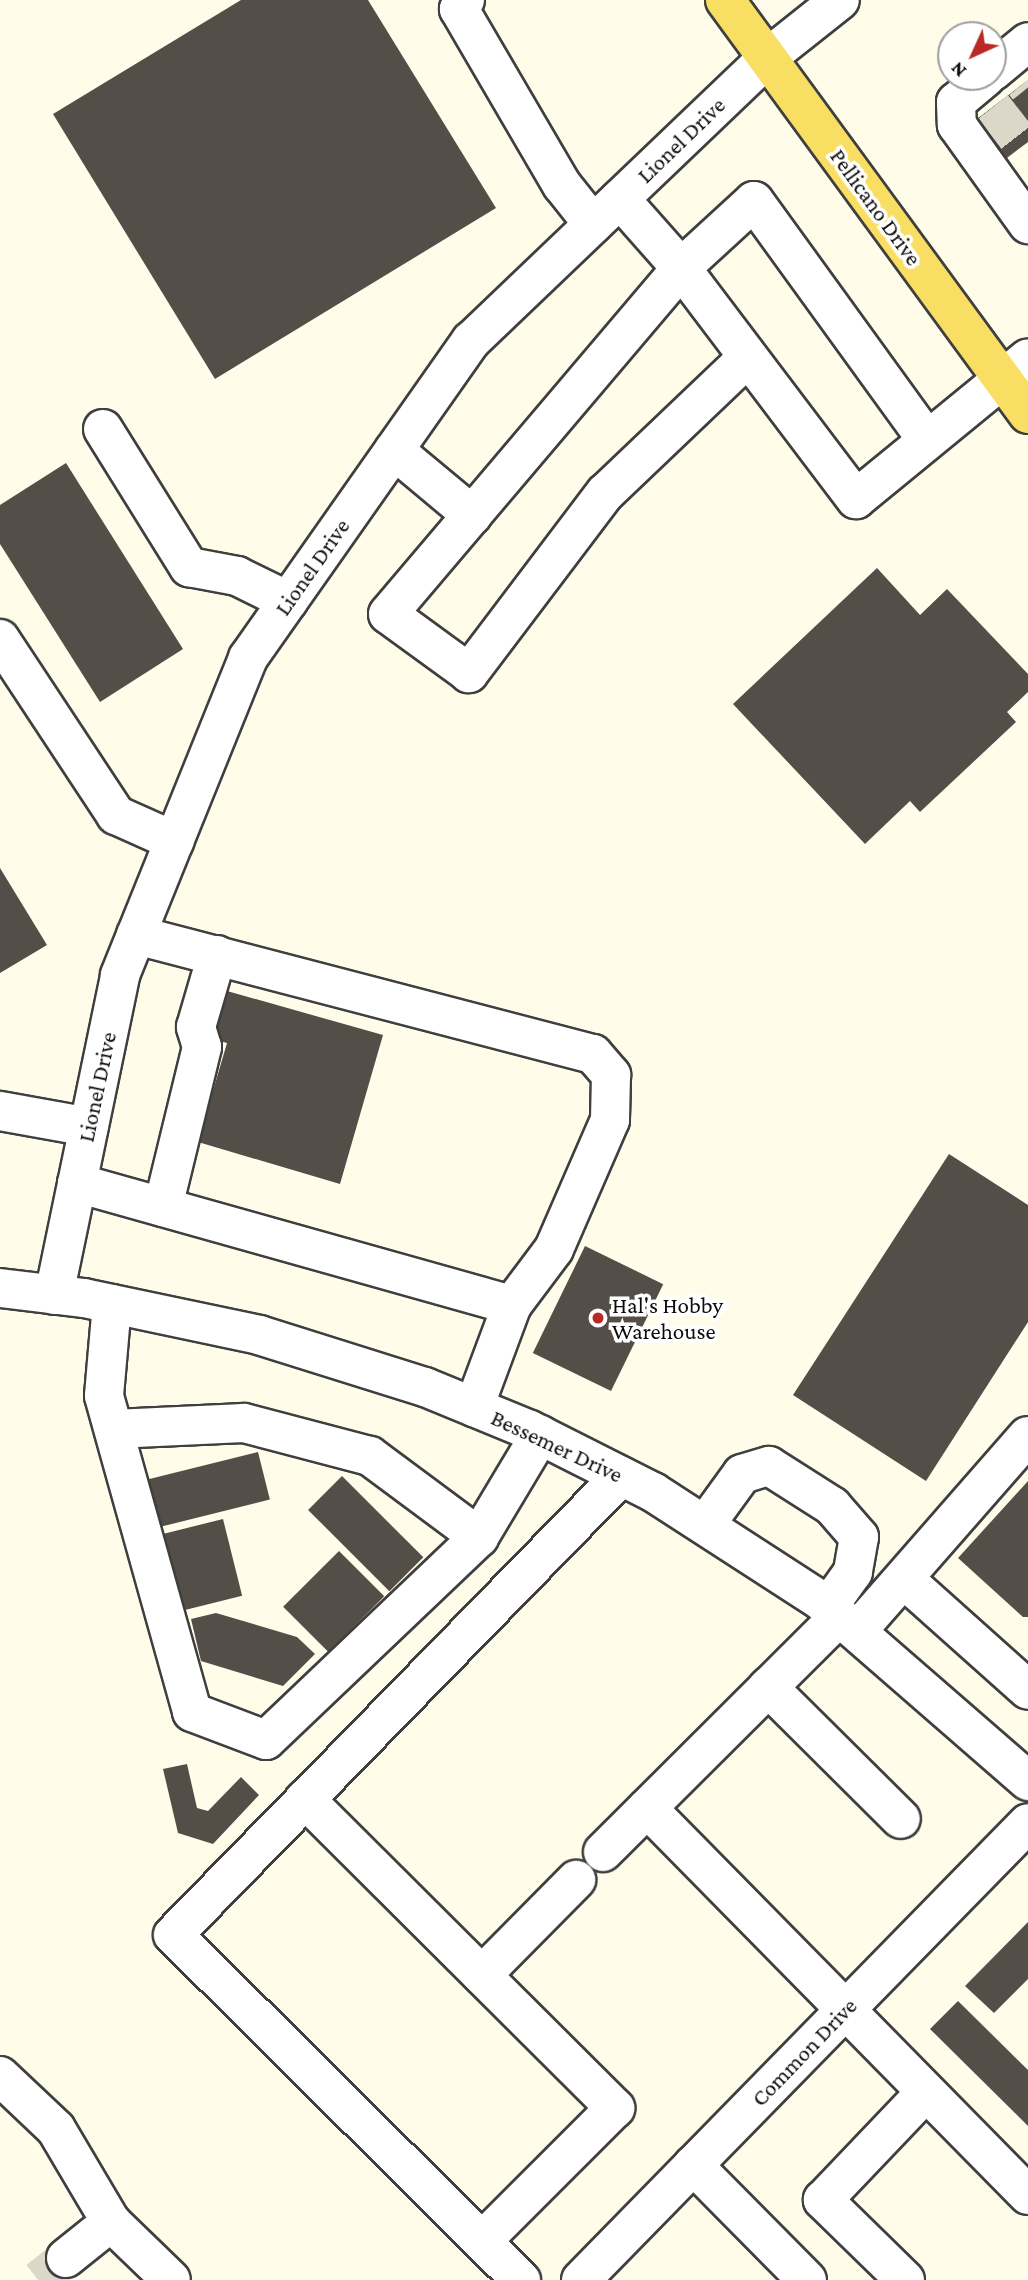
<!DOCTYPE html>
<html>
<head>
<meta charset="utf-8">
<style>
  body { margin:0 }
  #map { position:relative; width:1028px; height:2280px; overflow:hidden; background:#fffcea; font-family:"Crimson Pro",serif }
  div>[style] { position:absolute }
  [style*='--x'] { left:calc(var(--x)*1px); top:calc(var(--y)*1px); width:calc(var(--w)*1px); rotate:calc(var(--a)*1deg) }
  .building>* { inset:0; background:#544e48; transform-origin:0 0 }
  .minor-tunnel>* { height:38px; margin-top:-19px; transform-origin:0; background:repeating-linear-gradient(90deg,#dbd8c9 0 38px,transparent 0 57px) }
  .roads { filter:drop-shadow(2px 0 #3f3f3f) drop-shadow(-2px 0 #3f3f3f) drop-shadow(0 2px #3f3f3f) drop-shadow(0 -2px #3f3f3f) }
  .minor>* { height:38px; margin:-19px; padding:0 19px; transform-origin:19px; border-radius:19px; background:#fff }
  .major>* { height:38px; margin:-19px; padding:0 19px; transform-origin:19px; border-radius:19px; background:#f8de62 }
  .dots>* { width:19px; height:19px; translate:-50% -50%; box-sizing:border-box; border:4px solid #fff; border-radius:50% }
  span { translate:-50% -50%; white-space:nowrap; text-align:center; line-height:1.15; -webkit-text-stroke:7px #fff; paint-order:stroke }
  .street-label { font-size:23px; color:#0c0c0c }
  .poi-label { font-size:23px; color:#0c0c0c }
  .left { translate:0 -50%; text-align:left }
  .north { position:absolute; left:937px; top:21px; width:70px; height:70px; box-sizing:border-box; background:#fff; border:2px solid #9e9e9e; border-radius:50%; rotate:225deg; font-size:19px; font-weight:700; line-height:28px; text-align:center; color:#0c0c0c }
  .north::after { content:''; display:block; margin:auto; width:24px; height:32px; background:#ba2925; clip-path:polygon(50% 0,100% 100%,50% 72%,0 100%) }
</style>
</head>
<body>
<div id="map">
  <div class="building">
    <i style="clip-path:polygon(241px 0,368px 0,496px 208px,215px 379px,53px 114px)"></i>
    <i style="clip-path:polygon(1028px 80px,1028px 142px,1003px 161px,973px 122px)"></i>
    <i style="clip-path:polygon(66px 463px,183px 649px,100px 702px,0 544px,0 505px)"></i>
    <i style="clip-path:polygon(877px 568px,920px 615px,947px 589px,1028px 674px,1028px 692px,1007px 712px,1016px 722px,920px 812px,910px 801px,865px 844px,733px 704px)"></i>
    <i style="clip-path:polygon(0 868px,47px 945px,0 973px)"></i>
    <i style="clip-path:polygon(220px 989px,383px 1035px,340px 1184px,198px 1142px,227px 1043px,205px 1037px)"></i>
    <i style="clip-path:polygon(949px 1154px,1028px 1205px,1028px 1322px,926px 1481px,793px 1395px)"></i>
    <i style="left:585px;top:1246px;width:87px;height:119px;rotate:26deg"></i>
    <i style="left:258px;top:1452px;width:49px;height:114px;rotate:76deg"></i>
    <i style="left:342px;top:1476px;width:115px;height:48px;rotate:45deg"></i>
    <i style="clip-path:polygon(1028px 1481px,1028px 1617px,1023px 1617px,958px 1558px)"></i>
    <i style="left:223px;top:1519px;width:79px;height:64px;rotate:76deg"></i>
    <i style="left:339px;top:1551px;width:64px;height:79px;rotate:45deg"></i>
    <i style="clip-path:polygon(216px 1613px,297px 1637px,315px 1654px,283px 1686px,201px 1661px,191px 1619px)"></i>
    <i style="clip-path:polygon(187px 1764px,197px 1808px,208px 1811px,241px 1777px,259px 1795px,213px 1844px,178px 1833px,163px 1769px)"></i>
    <i style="clip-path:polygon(1028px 1922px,1028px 1979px,994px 2013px,965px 1986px)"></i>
    <i style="clip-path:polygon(958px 2001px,1028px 2070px,1028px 2126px,930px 2029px)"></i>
  </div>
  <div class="minor-tunnel">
    <i style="--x:1024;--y:83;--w:6;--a:51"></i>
    <i style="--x:993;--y:107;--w:57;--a:52.1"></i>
    <i style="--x:38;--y:2280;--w:36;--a:-38"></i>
  </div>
  <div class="roads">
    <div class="minor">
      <i style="--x:465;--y:0;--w:11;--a:124"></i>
      <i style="--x:459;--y:9;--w:204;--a:59.7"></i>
      <i style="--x:562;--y:185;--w:50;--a:51.5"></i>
      <i style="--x:993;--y:71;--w:45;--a:-39.6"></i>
      <i style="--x:986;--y:77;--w:39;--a:140"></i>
      <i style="--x:956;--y:102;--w:23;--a:88"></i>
      <i style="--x:957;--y:125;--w:122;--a:54.4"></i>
      <i style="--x:620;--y:199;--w:92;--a:48.5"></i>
      <i style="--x:681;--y:268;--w:290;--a:52.9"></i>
      <i style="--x:856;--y:499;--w:222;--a:-39.3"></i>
      <i style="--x:747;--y:358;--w:196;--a:136.4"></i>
      <i style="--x:605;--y:493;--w:226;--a:127.1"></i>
      <i style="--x:469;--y:673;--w:100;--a:-143.9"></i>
      <i style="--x:388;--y:614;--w:453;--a:-49.7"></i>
      <i style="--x:681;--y:268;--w:99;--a:-42.5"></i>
      <i style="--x:754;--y:201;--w:295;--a:54.1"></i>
      <i style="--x:103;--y:429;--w:163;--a:58.1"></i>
      <i style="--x:189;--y:567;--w:49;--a:10.6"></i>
      <i style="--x:237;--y:576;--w:57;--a:26.1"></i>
      <i style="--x:394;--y:450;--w:102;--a:39.8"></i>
      <i style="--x:0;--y:639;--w:211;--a:56.6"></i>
      <i style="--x:116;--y:815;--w:64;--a:24.1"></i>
      <i style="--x:136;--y:935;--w:472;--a:14.6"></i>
      <i style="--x:593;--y:1054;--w:28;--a:49"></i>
      <i style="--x:611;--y:1075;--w:45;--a:91.3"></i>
      <i style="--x:610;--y:1120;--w:141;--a:113.5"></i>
      <i style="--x:554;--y:1249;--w:70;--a:126.9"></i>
      <i style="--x:0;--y:1111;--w:90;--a:10.2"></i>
      <i style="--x:77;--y:1183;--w:452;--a:15.7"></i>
      <i style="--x:512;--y:1305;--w:109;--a:110.4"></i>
      <i style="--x:163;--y:1207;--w:165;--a:-76.3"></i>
      <i style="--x:202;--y:1047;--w:21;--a:-107"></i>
      <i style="--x:196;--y:1027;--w:75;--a:-73.7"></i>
      <i style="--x:0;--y:1288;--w:85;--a:6.8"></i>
      <i style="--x:84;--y:1298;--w:179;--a:11.9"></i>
      <i style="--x:259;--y:1335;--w:174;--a:17.4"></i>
      <i style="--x:425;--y:1387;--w:113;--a:22.3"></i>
      <i style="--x:530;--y:1430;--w:138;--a:26.8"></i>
      <i style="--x:653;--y:1492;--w:199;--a:32.9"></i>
      <i style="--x:820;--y:1600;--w:276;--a:41"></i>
      <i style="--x:54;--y:1295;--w:327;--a:-78.3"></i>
      <i style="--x:120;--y:975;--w:342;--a:-68"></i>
      <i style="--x:248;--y:658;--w:388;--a:-54.9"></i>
      <i style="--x:471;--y:341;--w:410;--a:-43.7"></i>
      <i style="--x:767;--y:58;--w:93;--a:-38.5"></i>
      <i style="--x:112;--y:1304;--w:92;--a:95"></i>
      <i style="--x:104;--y:1396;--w:328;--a:74.4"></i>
      <i style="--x:192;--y:1712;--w:79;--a:20.7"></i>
      <i style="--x:266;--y:1740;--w:294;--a:-43.6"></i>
      <i style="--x:479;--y:1537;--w:119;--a:-59.1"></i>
      <i style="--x:114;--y:1429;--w:130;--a:-2.6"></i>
      <i style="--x:244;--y:1423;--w:130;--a:14.7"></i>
      <i style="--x:370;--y:1456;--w:136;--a:36.6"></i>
      <i style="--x:705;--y:1525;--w:63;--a:-54"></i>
      <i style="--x:742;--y:1474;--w:28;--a:-17"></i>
      <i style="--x:769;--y:1466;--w:75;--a:32.4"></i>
      <i style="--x:832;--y:1506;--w:41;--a:48.9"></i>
      <i style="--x:859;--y:1537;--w:36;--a:100"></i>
      <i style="--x:853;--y:1572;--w:43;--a:125.5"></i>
      <i style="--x:904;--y:1579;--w:166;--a:41.8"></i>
      <i style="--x:857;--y:1631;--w:259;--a:-48.8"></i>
      <i style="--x:768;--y:1687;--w:187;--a:44.8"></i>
      <i style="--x:305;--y:1799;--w:438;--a:44.9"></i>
      <i style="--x:615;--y:2108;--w:188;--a:135"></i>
      <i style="--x:647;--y:1808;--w:543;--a:45.45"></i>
      <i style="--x:603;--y:1852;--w:334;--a:-44.9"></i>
      <i style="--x:482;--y:1975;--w:134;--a:-45.3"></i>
      <i style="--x:0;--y:2076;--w:77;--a:43.4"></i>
      <i style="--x:56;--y:2129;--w:108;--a:59.4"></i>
      <i style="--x:693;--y:2165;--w:162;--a:45.3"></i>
      <i style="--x:66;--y:2258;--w:58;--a:-38.7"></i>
      <i style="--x:111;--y:2222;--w:83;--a:44"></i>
      <i style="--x:521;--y:2280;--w:490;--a:-135.2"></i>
      <i style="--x:173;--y:1935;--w:641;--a:-45.69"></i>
      <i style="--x:581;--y:2280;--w:639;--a:-45.63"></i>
      <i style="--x:905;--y:2280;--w:115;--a:-135.7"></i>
      <i style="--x:823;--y:2200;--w:146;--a:-46.4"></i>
    </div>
    <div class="major">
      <i style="--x:725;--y:0;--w:513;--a:53.8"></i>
    </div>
  </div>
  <div class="dots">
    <i style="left:598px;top:1318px;background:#ba2925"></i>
  </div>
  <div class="street-label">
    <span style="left:681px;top:140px;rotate:-44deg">Lionel Drive</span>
    <span style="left:876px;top:207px;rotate:54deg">Pellicano Drive</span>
    <span style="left:312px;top:567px;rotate:-55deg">Lionel Drive</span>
    <span style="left:97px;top:1087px;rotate:-78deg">Lionel Drive</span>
    <span style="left:557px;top:1446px;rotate:25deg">Bessemer Drive</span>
    <span style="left:804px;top:2052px;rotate:-46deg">Common Drive</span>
  </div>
  <div class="poi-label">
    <span class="left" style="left:612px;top:1318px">Hal's Hobby<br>Warehouse</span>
  </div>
  <div class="north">N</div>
</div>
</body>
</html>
